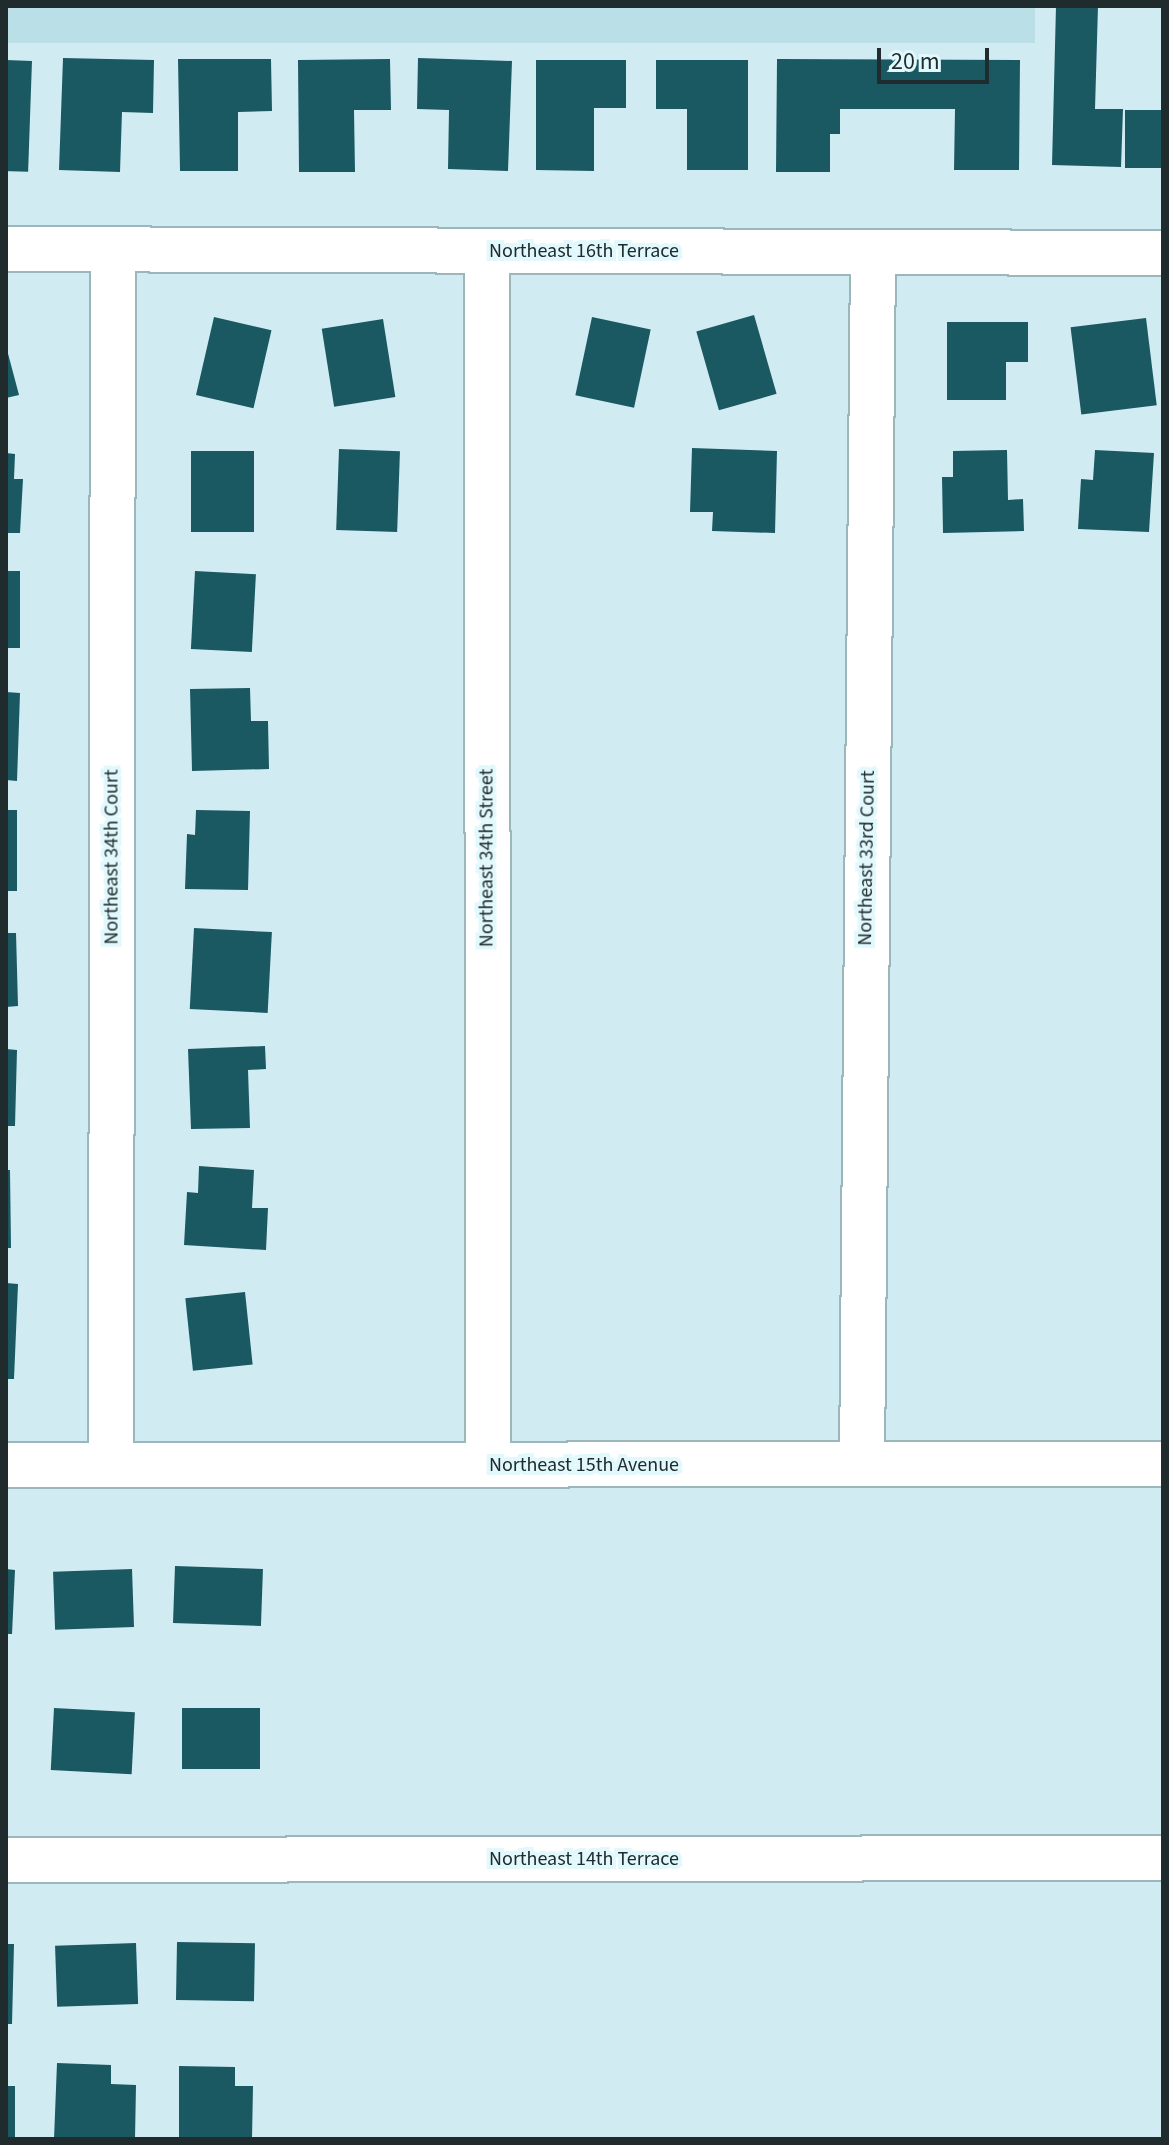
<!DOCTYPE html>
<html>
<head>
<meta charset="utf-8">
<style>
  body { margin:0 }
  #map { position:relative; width:1169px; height:2145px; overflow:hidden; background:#d0ecf2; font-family:"Source Sans 3",sans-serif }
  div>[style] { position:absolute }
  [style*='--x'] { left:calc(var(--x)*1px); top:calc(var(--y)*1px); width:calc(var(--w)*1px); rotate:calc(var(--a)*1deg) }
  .built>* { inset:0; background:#bbdfe7; transform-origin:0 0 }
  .building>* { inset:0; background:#1a5862; transform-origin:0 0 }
  .roads { filter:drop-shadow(2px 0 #9bb7bc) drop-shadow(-2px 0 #9bb7bc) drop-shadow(0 2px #9bb7bc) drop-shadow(0 -2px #9bb7bc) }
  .minor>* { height:44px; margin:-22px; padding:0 22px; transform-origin:22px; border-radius:22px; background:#fff }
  span { translate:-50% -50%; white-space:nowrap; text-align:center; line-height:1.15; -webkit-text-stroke:8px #e1f8fd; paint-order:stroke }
  .street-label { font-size:20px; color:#202b2d }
  .frame { position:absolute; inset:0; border:8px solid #202b2d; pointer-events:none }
  .scale { position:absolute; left:877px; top:48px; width:112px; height:36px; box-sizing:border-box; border:4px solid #202b2d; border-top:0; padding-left:10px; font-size:24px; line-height:28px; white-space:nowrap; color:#202b2d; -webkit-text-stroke:6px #e1f8fd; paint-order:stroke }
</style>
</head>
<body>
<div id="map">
  <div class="built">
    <i style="left:6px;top:6px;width:1029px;height:37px"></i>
  </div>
  <div class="building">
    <i style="clip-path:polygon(1056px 6px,1098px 6px,1095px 109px,1123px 109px,1121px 167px,1052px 165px)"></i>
    <i style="clip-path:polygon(63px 58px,154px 60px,153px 113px,122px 112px,120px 172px,59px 170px)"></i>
    <i style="clip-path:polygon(418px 58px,512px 61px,508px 171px,448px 169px,449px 110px,417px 109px)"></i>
    <i style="clip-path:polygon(178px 59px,271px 59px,272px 111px,238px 112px,238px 171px,180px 171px)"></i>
    <i style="clip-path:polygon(390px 59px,391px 110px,354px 110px,355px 172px,299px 172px,298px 60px)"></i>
    <i style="clip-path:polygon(777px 59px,1020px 60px,1019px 170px,954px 170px,955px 109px,840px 109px,840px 134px,830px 134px,830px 172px,776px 172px)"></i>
    <i style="left:6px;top:60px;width:26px;height:111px;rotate:2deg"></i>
    <i style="clip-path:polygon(536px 60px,626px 60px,626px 108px,594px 108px,594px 171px,536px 170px)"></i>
    <i style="clip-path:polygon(656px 60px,748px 60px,748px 170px,687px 170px,687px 109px,656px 109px)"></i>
    <i style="left:1125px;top:110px;width:36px;height:58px"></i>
    <i style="left:754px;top:315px;width:82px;height:60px;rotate:74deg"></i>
    <i style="left:214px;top:317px;width:59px;height:80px;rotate:13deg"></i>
    <i style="left:592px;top:317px;width:60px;height:80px;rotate:12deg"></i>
    <i style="left:1146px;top:318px;width:88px;height:76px;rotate:83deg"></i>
    <i style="left:383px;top:319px;width:79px;height:62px;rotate:81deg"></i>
    <i style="clip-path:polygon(947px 322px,1028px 322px,1028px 362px,1006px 362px,1006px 400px,947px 400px)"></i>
    <i style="clip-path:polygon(6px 346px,19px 395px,6px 398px)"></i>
    <i style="clip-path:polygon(692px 448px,777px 451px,775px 533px,712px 531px,713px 512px,690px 512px)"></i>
    <i style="left:339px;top:449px;width:61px;height:81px;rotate:2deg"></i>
    <i style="clip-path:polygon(1007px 450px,1008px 500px,1023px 499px,1024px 531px,943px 533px,942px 477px,953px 477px,953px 451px)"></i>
    <i style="clip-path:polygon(1095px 450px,1154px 453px,1149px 532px,1078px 529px,1081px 479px,1093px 480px)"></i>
    <i style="left:191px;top:451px;width:63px;height:81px"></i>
    <i style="clip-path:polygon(6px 453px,15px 454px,14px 479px,23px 479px,20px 533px,6px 533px)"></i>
    <i style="left:6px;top:571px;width:14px;height:77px"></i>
    <i style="left:195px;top:571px;width:61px;height:78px;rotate:3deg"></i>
    <i style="clip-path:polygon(250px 688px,251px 721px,268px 721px,269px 769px,192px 771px,190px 689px)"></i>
    <i style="clip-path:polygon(6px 692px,20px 693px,17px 781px,6px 780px)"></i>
    <i style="left:6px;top:810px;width:11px;height:81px"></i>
    <i style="clip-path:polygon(196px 810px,250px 811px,248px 890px,185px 889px,187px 834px,195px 835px)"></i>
    <i style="left:194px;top:928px;width:78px;height:81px;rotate:3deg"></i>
    <i style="clip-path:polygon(6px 933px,16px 933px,18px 1006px,6px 1007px)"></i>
    <i style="clip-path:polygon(265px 1046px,266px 1069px,248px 1070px,250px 1128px,191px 1129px,188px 1049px)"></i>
    <i style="clip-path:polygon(6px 1049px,17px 1050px,15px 1126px,6px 1126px)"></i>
    <i style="clip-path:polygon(199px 1166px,254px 1170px,252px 1208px,268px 1208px,266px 1250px,184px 1245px,187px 1192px,198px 1193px)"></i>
    <i style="clip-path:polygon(6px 1170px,10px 1170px,11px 1248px,6px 1248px)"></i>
    <i style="clip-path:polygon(6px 1283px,18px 1284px,14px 1379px,6px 1379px)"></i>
    <i style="left:245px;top:1292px;width:73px;height:60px;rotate:84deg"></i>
    <i style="left:175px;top:1566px;width:88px;height:57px;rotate:2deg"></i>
    <i style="clip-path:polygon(6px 1569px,15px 1570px,12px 1634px,6px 1634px)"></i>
    <i style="left:132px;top:1569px;width:58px;height:79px;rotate:88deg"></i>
    <i style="left:54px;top:1708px;width:81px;height:62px;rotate:3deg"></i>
    <i style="left:182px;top:1708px;width:78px;height:61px"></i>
    <i style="left:177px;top:1942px;width:78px;height:58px;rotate:1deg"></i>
    <i style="left:136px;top:1943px;width:61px;height:81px;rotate:88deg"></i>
    <i style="clip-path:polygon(6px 1944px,14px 1944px,12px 2024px,6px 2024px)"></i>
    <i style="clip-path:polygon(57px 2063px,111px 2065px,111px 2084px,136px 2085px,135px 2139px,54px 2139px)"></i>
    <i style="clip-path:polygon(179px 2066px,235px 2067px,235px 2086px,253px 2086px,252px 2139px,179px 2139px)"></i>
    <i style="left:6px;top:2086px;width:9px;height:53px"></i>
  </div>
  <div class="roads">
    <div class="minor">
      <i style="--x:6;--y:249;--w:1157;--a:0.2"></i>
      <i style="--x:487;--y:251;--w:1214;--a:89.95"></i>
      <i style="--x:862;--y:1464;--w:1212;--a:-89.48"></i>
      <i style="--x:6;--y:1465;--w:1157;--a:-0.05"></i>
      <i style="--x:111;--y:1465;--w:1216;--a:-89.91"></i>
      <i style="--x:6;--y:1860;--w:1157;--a:-0.1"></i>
    </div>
  </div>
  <div class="street-label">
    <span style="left:584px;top:251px">Northeast 16th Terrace</span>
    <span style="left:112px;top:857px;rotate:-90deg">Northeast 34th Court</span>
    <span style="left:487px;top:858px;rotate:-90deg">Northeast 34th Street</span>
    <span style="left:867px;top:858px;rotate:-89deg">Northeast 33rd Court</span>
    <span style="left:584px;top:1465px">Northeast 15th Avenue</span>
    <span style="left:584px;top:1859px">Northeast 14th Terrace</span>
  </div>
  <div class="frame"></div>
  <div class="scale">20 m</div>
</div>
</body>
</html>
